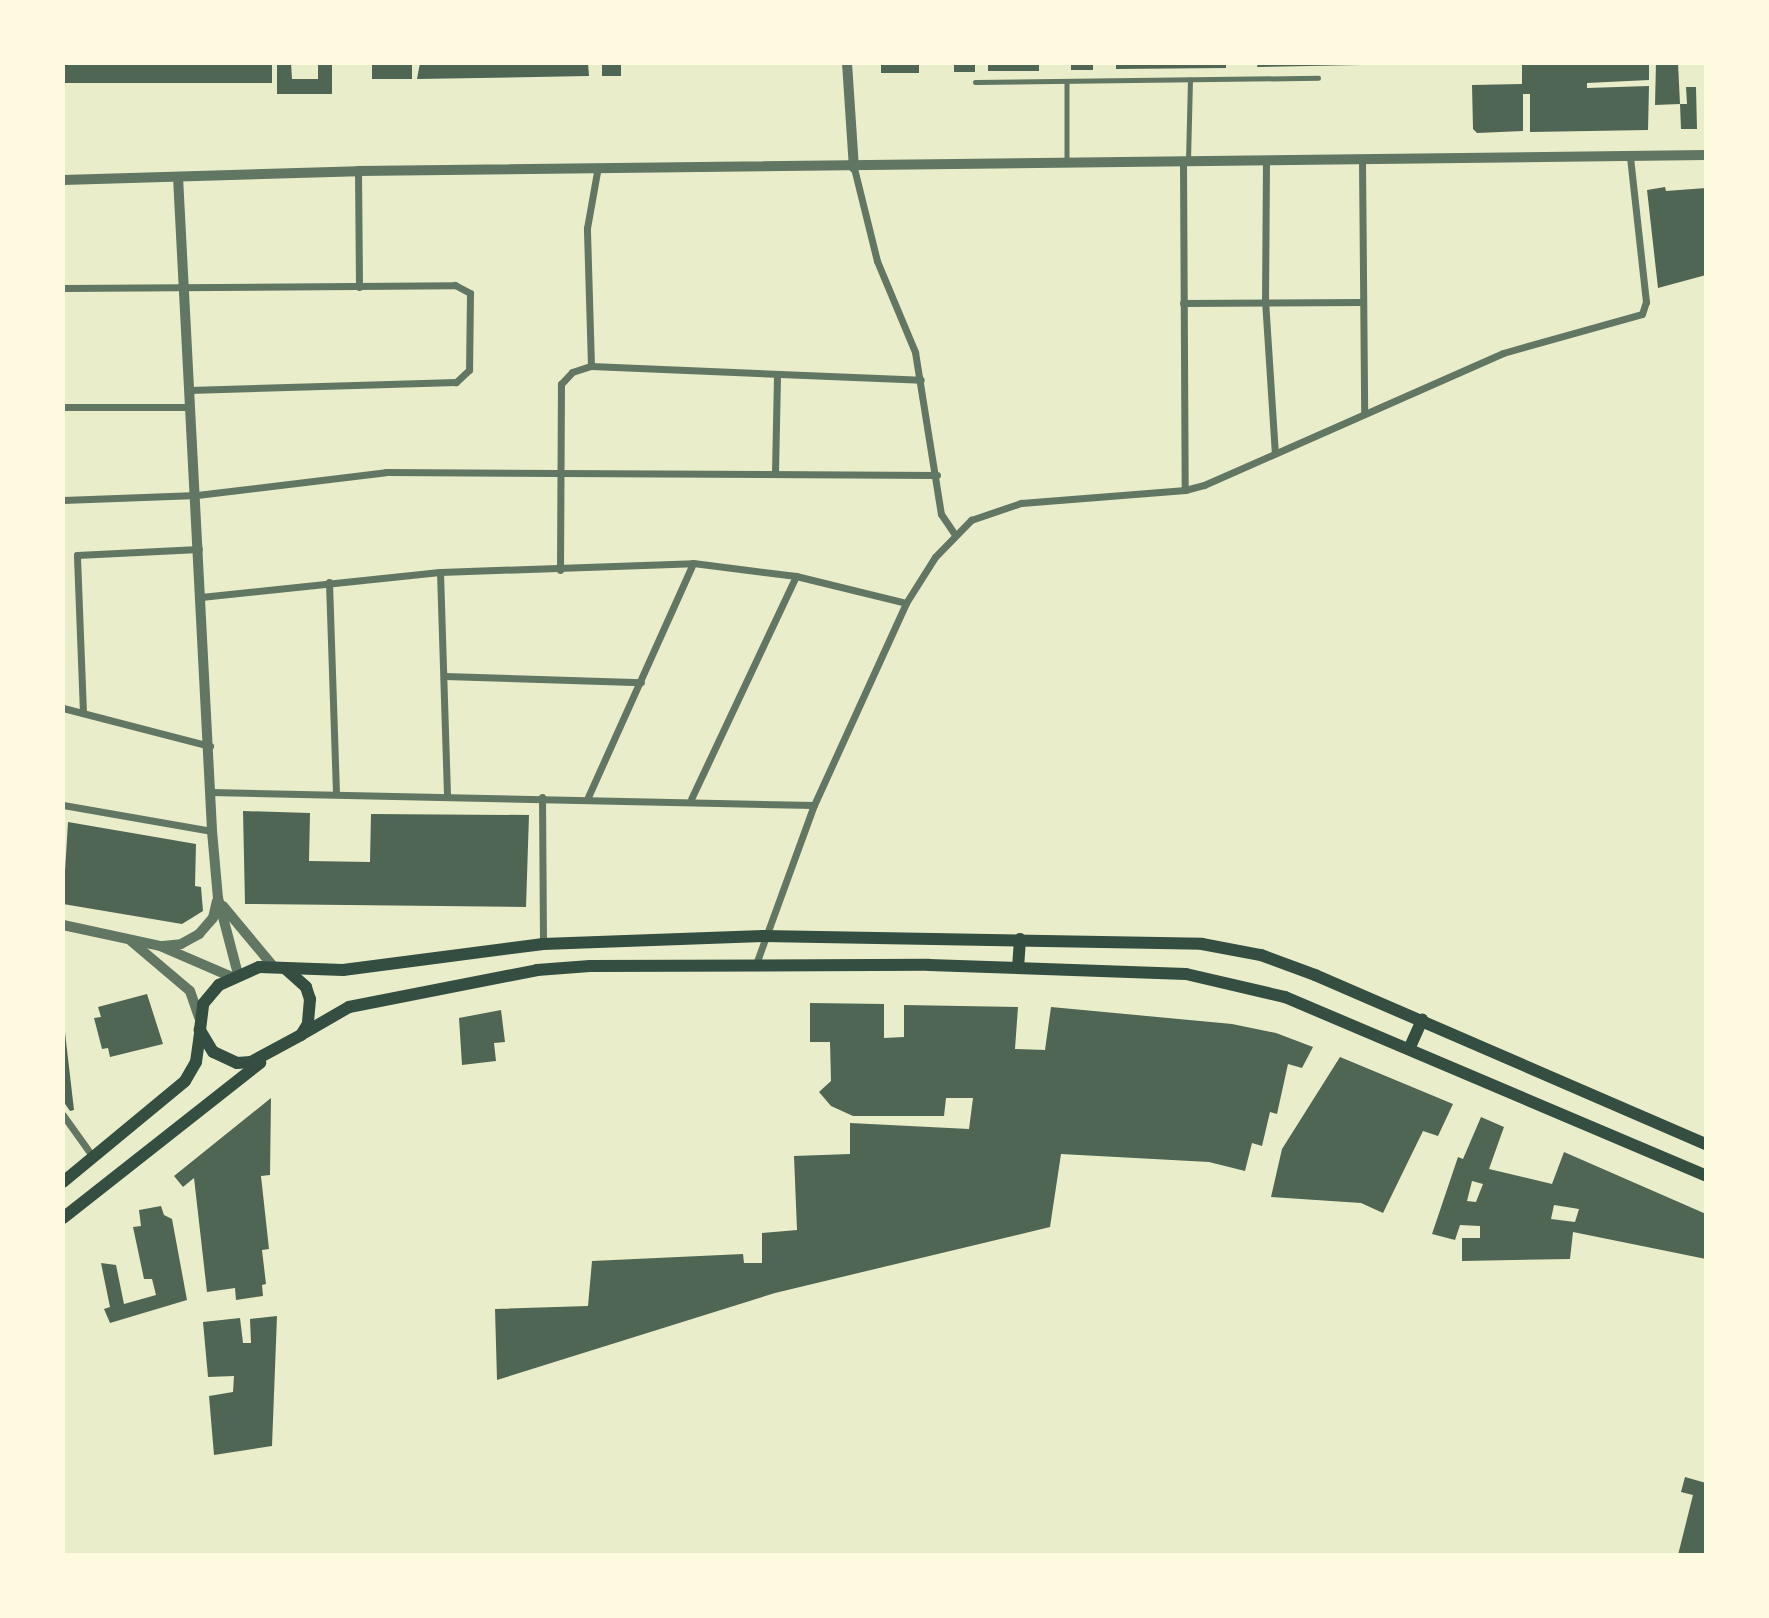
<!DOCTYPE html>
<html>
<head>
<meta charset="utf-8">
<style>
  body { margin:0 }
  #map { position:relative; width:1769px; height:1618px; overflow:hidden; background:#e9edc9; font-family:"Roboto Serif",serif }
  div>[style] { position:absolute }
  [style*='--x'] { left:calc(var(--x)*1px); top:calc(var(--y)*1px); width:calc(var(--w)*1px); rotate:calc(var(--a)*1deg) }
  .building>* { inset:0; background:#4f6655; transform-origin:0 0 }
  .service>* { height:4.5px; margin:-2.25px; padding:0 2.25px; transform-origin:2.25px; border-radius:2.25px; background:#617663 }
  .minor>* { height:7px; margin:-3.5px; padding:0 3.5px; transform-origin:3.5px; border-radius:3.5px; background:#617663 }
  .tertiary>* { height:10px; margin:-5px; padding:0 5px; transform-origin:5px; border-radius:5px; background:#617663 }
  .secondary>* { height:12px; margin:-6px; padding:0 6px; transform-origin:6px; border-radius:6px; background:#344e41 }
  span { translate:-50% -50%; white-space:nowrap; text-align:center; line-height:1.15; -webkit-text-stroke:5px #fefae0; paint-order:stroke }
  .frame { position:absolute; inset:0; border:65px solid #fefae0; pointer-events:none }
</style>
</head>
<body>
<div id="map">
  <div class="building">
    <i style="left:63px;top:63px;width:209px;height:20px"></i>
    <i style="clip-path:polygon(277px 63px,291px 63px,292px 79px,318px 79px,318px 63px,332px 63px,332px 94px,277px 94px)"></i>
    <i style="left:372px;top:63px;width:40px;height:16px"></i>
    <i style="clip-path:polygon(420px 63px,588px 63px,589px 76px,417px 79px)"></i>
    <i style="left:602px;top:63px;width:19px;height:13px"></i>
    <i style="left:881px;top:63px;width:38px;height:10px"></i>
    <i style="left:954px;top:63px;width:21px;height:9px"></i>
    <i style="left:988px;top:63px;width:51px;height:8px"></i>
    <i style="left:1071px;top:63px;width:22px;height:7px"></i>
    <i style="clip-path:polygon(1116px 63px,1226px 63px,1226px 68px,1116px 69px)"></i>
    <i style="clip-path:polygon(1258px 63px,1361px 63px,1361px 65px,1257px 67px)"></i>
    <i style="clip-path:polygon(1649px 63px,1649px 80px,1587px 83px,1587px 88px,1649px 86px,1648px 130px,1530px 132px,1530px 94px,1523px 94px,1523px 131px,1477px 133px,1473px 129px,1472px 85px,1522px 84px,1522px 65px)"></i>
    <i style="clip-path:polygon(1656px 63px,1678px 63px,1680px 104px,1655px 105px)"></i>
    <i style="clip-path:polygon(1686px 87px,1696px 87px,1697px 129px,1681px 129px,1680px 104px,1687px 104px)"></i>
    <i style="clip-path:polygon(1665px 187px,1666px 191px,1706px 188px,1706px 275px,1658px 288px,1647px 190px)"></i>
    <i style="clip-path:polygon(243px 811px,310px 813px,309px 861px,370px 862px,371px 814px,529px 815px,526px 907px,245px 904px)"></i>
    <i style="clip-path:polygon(68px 822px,196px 844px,195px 886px,201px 887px,203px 911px,182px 924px,63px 904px)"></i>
    <i style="clip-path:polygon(147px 994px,163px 1044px,110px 1057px,108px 1048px,102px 1049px,94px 1018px,101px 1017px,98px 1007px)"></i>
    <i style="clip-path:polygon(810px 1003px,884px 1004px,884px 1038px,904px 1037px,904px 1005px,1018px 1007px,1015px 1049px,1045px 1050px,1051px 1007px,1232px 1024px,1276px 1033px,1313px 1047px,1302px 1068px,1288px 1064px,1277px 1114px,1270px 1112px,1262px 1146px,1252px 1143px,1245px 1171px,1209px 1162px,1061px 1154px,1050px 1227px,775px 1293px,497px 1380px,495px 1309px,588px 1306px,592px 1261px,743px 1254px,744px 1263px,762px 1263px,762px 1233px,797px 1230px,794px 1156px,850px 1154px,850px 1123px,969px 1129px,973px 1098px,946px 1098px,944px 1116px,853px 1116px,831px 1106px,819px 1092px,831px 1081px,830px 1042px,810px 1042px)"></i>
    <i style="clip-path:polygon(501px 1010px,505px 1042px,494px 1043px,496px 1061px,462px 1065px,459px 1018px)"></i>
    <i style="clip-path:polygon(63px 1015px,74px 1110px,70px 1111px,63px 1101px)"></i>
    <i style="clip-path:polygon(1340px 1057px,1453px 1104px,1438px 1136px,1423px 1131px,1383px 1213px,1361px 1203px,1271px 1197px,1282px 1149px)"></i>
    <i style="clip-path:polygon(271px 1098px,270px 1175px,261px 1176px,269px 1249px,262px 1250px,266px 1284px,262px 1285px,263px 1296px,236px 1300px,235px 1288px,207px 1292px,194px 1178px,183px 1187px,174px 1176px)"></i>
    <i style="clip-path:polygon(evenodd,1481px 1117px,1504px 1127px,1489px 1169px,1552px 1184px,1564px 1152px,1706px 1214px,1706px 1259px,1573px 1232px,1570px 1259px,1462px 1261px,1462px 1238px,1480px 1238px,1480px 1226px,1460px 1225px,1455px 1240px,1432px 1234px,1458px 1157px,1463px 1159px,1481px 1117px,1472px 1181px,1483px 1184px,1476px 1202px,1467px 1201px,1472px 1181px,1481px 1117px,1554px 1205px,1579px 1209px,1575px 1222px,1551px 1219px,1554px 1205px)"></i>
    <i style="clip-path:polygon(161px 1206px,164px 1215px,172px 1219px,187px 1300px,110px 1323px,104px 1309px,110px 1307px,101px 1263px,116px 1265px,124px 1304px,156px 1295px,152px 1279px,144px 1279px,133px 1227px,141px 1226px,139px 1210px)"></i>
    <i style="clip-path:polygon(277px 1316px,272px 1446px,214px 1455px,209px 1396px,233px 1392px,234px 1376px,208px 1377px,203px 1322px,240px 1318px,243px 1343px,251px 1343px,250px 1319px)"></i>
    <i style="clip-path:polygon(1685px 1477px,1706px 1483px,1705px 1555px,1678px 1555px,1693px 1495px,1681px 1492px)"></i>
  </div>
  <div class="service">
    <i style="--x:975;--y:82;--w:343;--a:-0.7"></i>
    <i style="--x:1067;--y:82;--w:80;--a:90"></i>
    <i style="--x:1188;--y:161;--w:81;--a:-88.6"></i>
  </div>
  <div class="minor">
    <i style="--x:1362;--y:160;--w:254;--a:89.5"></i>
    <i style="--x:1266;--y:161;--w:139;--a:90.4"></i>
    <i style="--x:1265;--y:300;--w:153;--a:86.3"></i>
    <i style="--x:1183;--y:162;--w:328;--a:89.7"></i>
    <i style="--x:854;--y:168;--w:96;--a:76.1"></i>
    <i style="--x:877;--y:261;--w:99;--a:67.3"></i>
    <i style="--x:915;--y:352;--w:164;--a:80.9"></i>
    <i style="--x:941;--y:514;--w:23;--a:56"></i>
    <i style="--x:358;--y:171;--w:116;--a:89.5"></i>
    <i style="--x:63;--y:288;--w:392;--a:-0.4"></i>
    <i style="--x:455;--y:285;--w:17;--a:28"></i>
    <i style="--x:470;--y:293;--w:77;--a:90.7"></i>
    <i style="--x:469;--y:370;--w:18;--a:137"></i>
    <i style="--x:456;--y:382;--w:267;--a:178.3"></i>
    <i style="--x:1183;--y:303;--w:179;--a:-0.3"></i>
    <i style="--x:591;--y:366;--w:138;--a:-91.7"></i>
    <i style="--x:587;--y:228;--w:57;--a:-79.9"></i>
    <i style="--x:63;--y:407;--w:126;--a:0"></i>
    <i style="--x:775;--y:472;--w:95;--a:-88.8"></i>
    <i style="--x:63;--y:500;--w:134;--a:-2.1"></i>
    <i style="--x:197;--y:495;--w:190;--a:-6.9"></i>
    <i style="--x:386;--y:472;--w:551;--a:0.31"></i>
    <i style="--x:560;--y:570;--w:186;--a:-89.7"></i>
    <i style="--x:561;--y:384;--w:16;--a:-47"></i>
    <i style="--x:572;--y:372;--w:20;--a:-18"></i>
    <i style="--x:591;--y:366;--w:330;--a:2.4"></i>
    <i style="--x:440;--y:572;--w:222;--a:88.2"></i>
    <i style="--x:796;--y:576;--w:113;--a:13.8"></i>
    <i style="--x:329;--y:582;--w:212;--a:88.1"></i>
    <i style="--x:201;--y:597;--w:240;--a:-6"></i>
    <i style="--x:440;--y:572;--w:253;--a:-2"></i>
    <i style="--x:693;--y:563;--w:104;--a:7.2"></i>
    <i style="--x:796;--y:576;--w:246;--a:115.2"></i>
    <i style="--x:445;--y:676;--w:196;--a:1.8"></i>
    <i style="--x:63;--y:708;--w:152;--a:14.5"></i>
    <i style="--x:83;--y:713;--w:158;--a:-92.2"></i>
    <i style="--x:77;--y:555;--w:122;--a:-2.8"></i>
    <i style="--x:211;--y:792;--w:603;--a:1.24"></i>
    <i style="--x:814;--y:805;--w:222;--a:-65.5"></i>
    <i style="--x:906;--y:603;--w:54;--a:-57.8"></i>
    <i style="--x:935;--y:557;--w:52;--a:-45.8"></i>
    <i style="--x:971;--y:520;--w:53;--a:-18.8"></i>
    <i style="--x:1021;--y:503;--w:165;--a:-4.5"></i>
    <i style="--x:1185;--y:490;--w:20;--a:-15"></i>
    <i style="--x:1204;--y:485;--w:327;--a:-23.8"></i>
    <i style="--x:1503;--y:353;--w:144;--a:-15.7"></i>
    <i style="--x:1642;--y:314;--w:13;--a:-72"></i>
    <i style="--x:1646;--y:302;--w:145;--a:-96.3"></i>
    <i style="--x:542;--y:797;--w:147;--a:89.6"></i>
    <i style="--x:588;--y:797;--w:256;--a:-65.8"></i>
    <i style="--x:63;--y:805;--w:151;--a:9.9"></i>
    <i style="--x:756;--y:964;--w:169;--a:-70"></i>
    <i style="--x:63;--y:1115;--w:52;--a:54.5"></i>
  </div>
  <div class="tertiary">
    <i style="--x:847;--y:63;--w:105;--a:86.2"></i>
    <i style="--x:178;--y:177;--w:655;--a:87.02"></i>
    <i style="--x:212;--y:831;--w:67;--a:84.9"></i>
    <i style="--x:218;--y:898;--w:79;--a:75.3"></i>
    <i style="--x:63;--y:180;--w:295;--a:-1.7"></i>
    <i style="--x:358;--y:171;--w:1348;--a:-0.68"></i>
    <i style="--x:223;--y:906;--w:78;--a:50.2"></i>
    <i style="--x:63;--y:925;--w:99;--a:12.2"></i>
    <i style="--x:160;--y:946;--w:78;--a:23.3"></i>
    <i style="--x:131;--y:941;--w:77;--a:40.3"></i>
    <i style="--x:190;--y:991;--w:28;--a:71"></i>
    <i style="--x:163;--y:946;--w:18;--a:-6"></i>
    <i style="--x:181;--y:944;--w:21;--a:-29"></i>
    <i style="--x:199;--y:934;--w:21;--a:-49"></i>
    <i style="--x:213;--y:918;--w:17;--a:-77"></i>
  </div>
  <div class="secondary">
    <i style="--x:1018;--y:968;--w:29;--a:-86"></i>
    <i style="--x:286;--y:969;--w:27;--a:42"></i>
    <i style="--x:306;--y:987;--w:13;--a:72"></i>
    <i style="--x:310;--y:999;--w:25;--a:95"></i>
    <i style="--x:308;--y:1024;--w:13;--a:122"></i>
    <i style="--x:301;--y:1035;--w:57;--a:151.6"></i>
    <i style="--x:251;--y:1062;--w:14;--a:176"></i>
    <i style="--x:237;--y:1063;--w:26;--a:-155"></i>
    <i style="--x:213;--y:1052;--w:26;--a:-121"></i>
    <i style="--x:200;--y:1030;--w:26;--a:-83"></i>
    <i style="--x:203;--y:1004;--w:25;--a:-50"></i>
    <i style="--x:219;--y:985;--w:44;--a:-24.2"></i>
    <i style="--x:259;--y:967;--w:84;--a:2"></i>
    <i style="--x:343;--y:970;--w:202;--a:-7.4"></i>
    <i style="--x:543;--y:944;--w:220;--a:-2.1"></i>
    <i style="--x:763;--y:936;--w:439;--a:1"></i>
    <i style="--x:1202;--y:944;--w:60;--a:10.6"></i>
    <i style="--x:1261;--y:955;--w:58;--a:20.3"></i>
    <i style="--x:1315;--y:975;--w:426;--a:23.4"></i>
    <i style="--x:304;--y:1033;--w:52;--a:-30"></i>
    <i style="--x:349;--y:1007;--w:192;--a:-11.1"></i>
    <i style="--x:537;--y:970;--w:53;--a:-4.3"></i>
    <i style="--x:590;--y:966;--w:339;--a:-0.2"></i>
    <i style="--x:929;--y:965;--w:257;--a:2"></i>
    <i style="--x:1186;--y:974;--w:102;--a:13.1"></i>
    <i style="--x:1285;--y:997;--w:457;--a:23"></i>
    <i style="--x:1410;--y:1047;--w:30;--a:-66"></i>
    <i style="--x:63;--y:1182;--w:158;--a:-39.6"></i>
    <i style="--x:185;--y:1081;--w:22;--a:-60"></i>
    <i style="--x:196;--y:1062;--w:29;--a:-82"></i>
    <i style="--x:63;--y:1218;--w:251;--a:-38.2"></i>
  </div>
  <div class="frame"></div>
</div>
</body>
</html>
